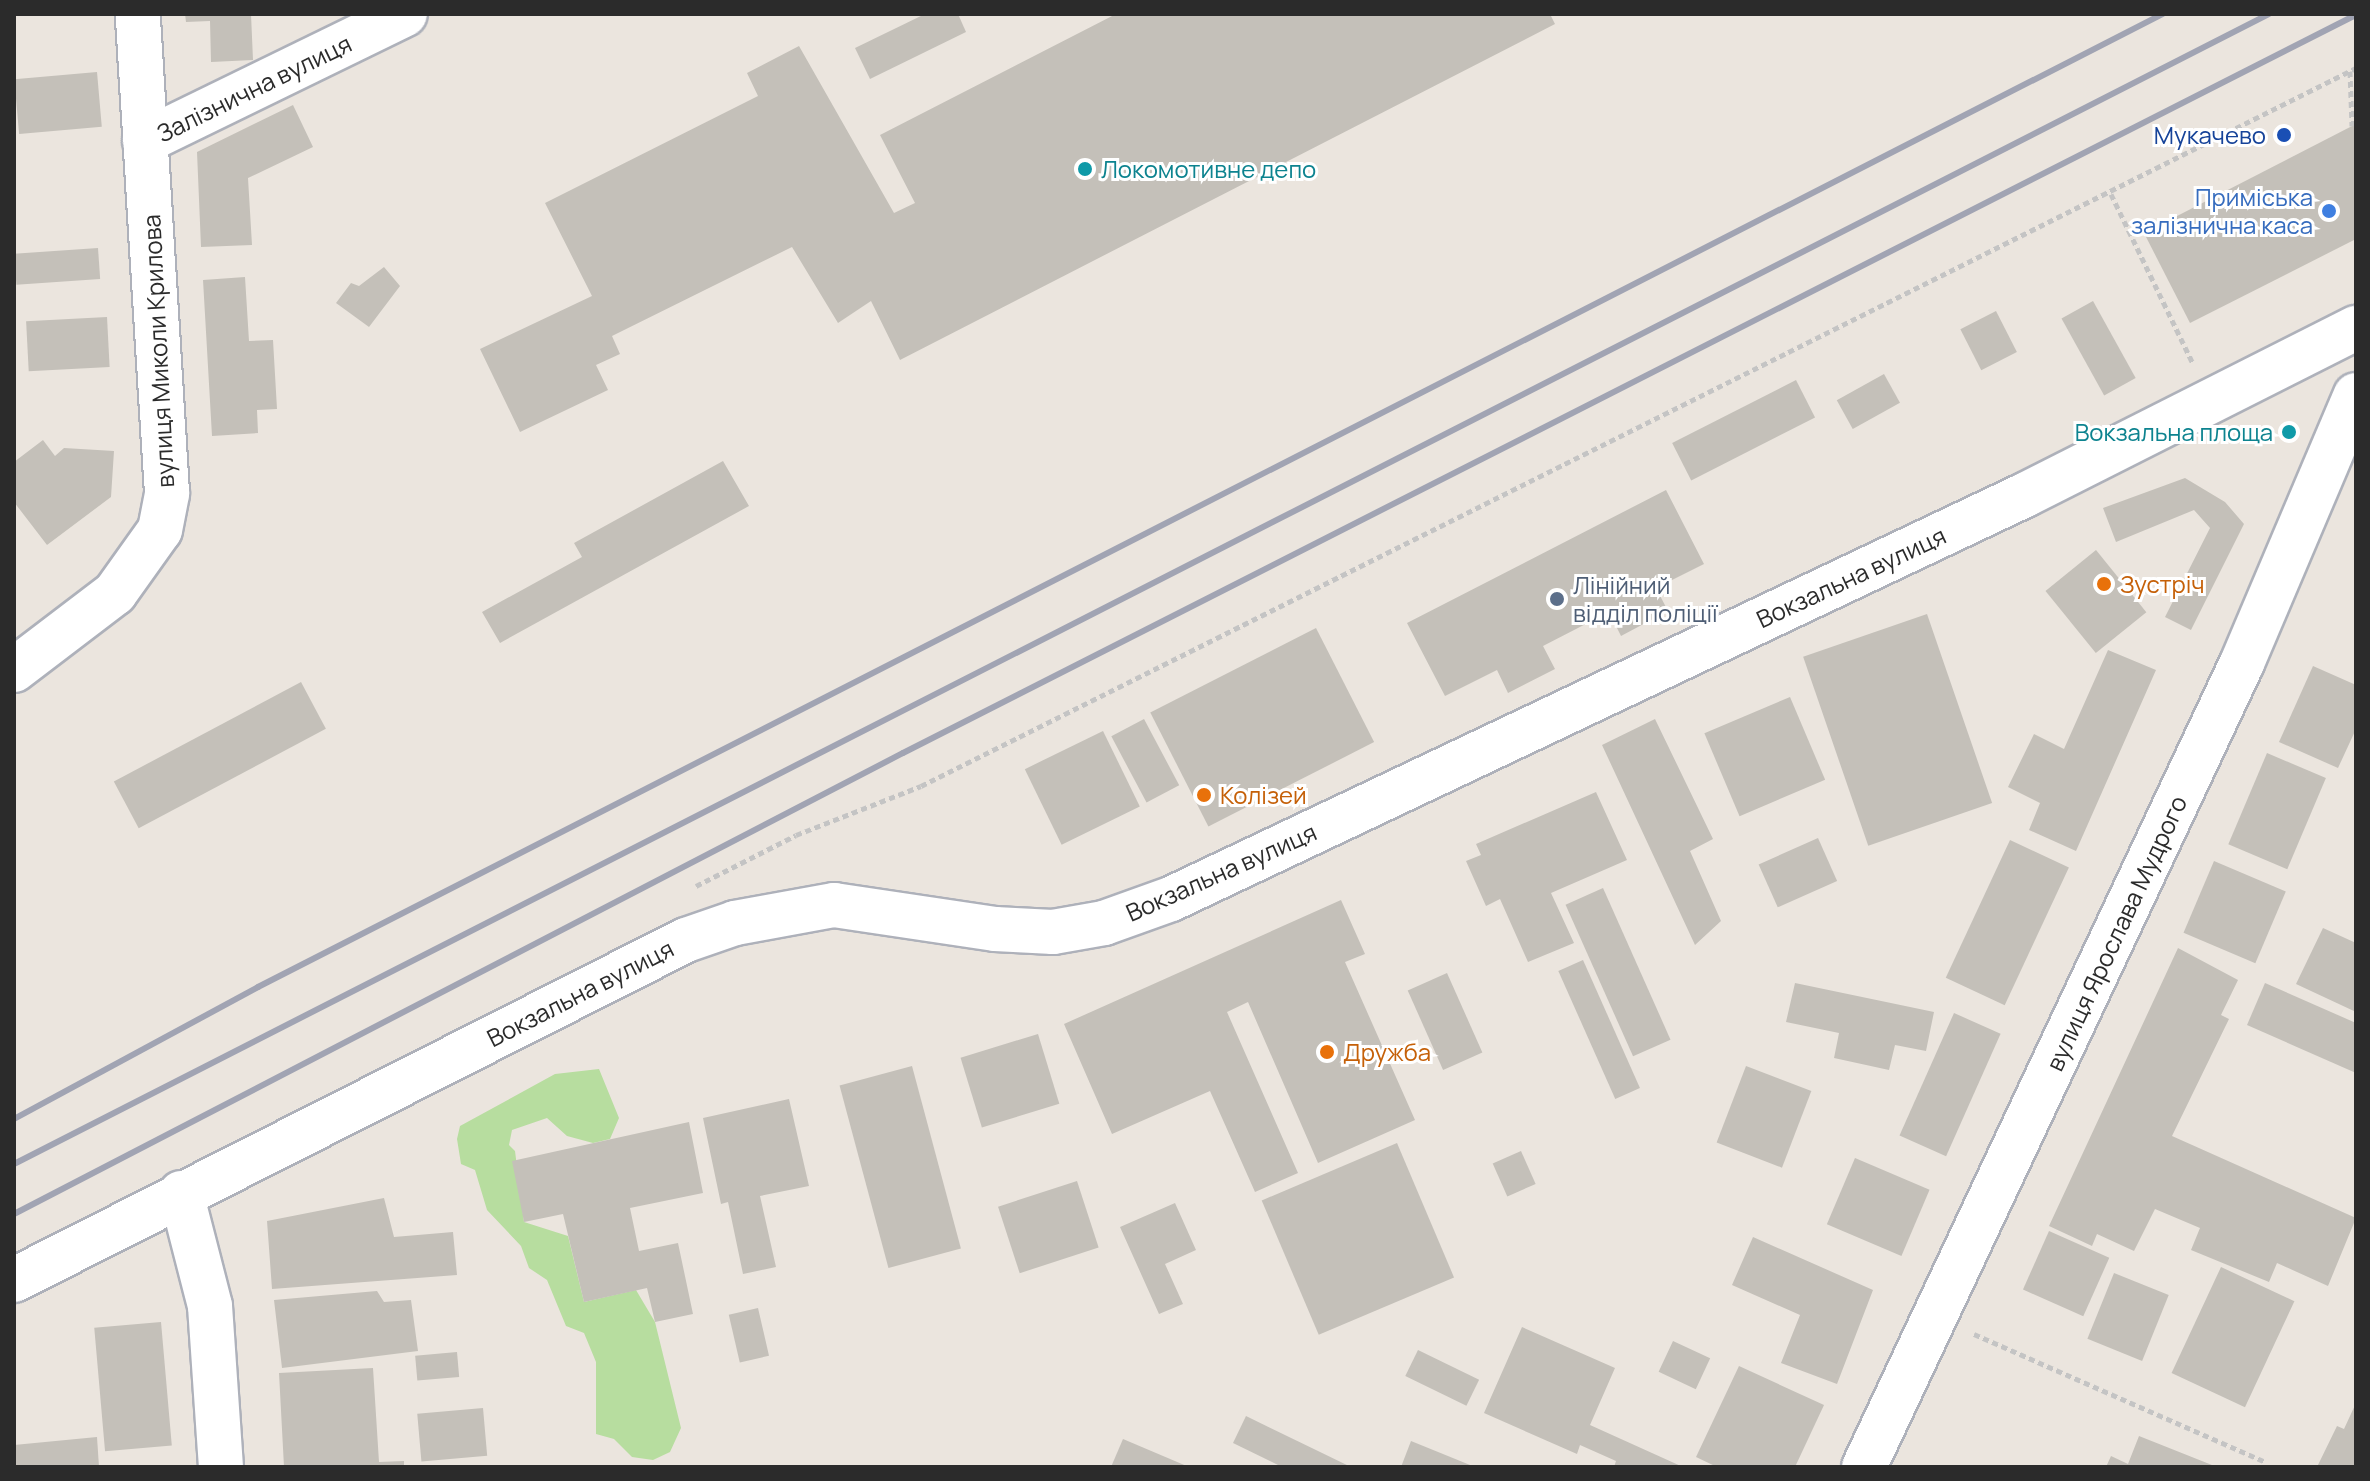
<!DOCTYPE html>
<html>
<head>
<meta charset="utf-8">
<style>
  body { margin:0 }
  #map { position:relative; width:2370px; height:1481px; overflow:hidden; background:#ebe5de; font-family:Manrope,sans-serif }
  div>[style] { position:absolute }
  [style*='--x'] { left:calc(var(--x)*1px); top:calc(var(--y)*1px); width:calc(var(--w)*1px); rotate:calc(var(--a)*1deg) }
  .green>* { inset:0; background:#b7dd9f }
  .building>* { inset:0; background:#c4c0b9; transform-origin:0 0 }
  .path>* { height:5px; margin-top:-2.5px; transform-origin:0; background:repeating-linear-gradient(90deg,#c4c4c4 0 6px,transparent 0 10px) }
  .roads { filter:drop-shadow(2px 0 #aeb1ba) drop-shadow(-2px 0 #aeb1ba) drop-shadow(0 2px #aeb1ba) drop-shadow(0 -2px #aeb1ba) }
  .minor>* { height:44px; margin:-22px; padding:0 22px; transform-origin:22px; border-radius:22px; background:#fff }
  .rail>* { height:6px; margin:-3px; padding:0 3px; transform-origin:3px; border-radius:3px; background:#a1a4b3 }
  .dots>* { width:22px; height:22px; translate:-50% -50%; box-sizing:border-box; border:4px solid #fff; border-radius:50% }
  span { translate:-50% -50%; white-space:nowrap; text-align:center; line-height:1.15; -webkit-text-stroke:6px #fff; paint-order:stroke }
  .street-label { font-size:24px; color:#2b2b2b }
  .transit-label { font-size:24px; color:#164399 }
  .right { translate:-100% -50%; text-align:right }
  .culture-label { font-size:24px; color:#0d838f }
  .left { translate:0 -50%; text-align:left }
  .shop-label { font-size:24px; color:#366cbe }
  .food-label { font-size:24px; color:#c56008 }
  .service-label { font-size:24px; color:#4e5e75 }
  .frame { position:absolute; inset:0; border:16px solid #2b2b2b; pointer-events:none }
</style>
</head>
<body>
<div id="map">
  <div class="green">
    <i style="clip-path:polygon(599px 1069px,619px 1118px,610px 1139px,593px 1143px,567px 1136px,547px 1118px,512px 1130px,509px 1145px,515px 1151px,524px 1222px,568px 1236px,584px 1302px,636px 1290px,655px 1322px,681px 1428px,670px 1452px,653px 1460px,632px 1457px,614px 1439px,596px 1434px,596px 1362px,584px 1333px,566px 1326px,547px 1280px,529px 1268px,521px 1246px,487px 1210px,475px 1170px,461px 1164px,457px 1139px,460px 1126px,555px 1074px)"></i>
  </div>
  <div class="building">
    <i style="clip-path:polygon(185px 14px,251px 14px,253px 60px,211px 62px,210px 21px,186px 22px)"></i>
    <i style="clip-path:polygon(925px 14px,958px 14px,966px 32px,870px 79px,855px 48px)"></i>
    <i style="clip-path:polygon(1116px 14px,1550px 14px,1555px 24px,900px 360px,871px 301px,838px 323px,792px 247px,612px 336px,620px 354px,596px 365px,608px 390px,520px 432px,480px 349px,592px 296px,545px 203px,758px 96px,747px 73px,799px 46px,894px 213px,915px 203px,880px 135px)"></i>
    <i style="left:97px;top:72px;width:55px;height:83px;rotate:85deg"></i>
    <i style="clip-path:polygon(293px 105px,313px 147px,248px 178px,252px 245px,201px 247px,197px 152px)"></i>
    <i style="clip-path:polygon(2356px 124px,2356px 239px,2190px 323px,2144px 233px)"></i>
    <i style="left:98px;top:248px;width:31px;height:84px;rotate:86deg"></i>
    <i style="clip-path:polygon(384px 267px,400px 286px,369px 327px,336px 303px,351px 283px,359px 286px)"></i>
    <i style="clip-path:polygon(245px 277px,249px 341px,273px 340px,277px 409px,257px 410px,258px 433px,212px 436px,203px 280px)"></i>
    <i style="left:2093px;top:301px;width:88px;height:36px;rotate:61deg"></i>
    <i style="left:1996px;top:311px;width:46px;height:40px;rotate:63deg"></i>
    <i style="left:107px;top:317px;width:50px;height:81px;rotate:87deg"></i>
    <i style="left:1884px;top:374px;width:33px;height:54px;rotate:61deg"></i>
    <i style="left:1796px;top:380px;width:42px;height:139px;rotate:63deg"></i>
    <i style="clip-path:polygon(43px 440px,55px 456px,64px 448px,114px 451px,111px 497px,47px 545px,14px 502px,14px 462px)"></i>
    <i style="clip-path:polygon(723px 461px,749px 506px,500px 643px,482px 612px,582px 557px,574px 543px)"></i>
    <i style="clip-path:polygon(2185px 478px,2225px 502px,2244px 524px,2191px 630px,2165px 617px,2210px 528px,2194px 510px,2116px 542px,2103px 508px)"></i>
    <i style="clip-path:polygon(1666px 490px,1704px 564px,1656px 588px,1668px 611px,1621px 636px,1609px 612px,1543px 646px,1555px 669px,1508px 693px,1497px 670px,1445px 696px,1407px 623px)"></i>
    <i style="left:2096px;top:550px;width:80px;height:65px;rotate:51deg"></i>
    <i style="left:1927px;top:614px;width:200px;height:131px;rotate:71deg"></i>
    <i style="left:1316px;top:628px;width:128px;height:186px;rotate:63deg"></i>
    <i style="clip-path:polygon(2108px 650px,2156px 670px,2076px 851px,2029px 830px,2040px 803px,2008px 787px,2034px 734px,2064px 749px)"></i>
    <i style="clip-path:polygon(2313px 666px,2356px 685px,2356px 729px,2338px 768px,2279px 742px)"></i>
    <i style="left:301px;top:682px;width:53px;height:212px;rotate:62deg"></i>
    <i style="left:1790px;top:697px;width:90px;height:93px;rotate:67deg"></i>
    <i style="left:1144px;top:719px;width:75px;height:37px;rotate:62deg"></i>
    <i style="clip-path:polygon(1655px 719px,1713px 839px,1690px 851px,1721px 921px,1695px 945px,1602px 745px)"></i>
    <i style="left:1103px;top:731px;width:84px;height:87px;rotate:64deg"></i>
    <i style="left:2267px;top:753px;width:64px;height:99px;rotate:23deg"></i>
    <i style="clip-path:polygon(1596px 792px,1627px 860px,1551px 893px,1574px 943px,1528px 962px,1500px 899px,1486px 906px,1466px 861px,1481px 855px,1476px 844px)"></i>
    <i style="left:1818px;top:838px;width:47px;height:65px;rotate:66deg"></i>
    <i style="left:2010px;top:840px;width:65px;height:152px;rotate:25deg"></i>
    <i style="left:2214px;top:861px;width:78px;height:78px;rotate:23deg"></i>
    <i style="left:1603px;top:888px;width:166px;height:41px;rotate:66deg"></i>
    <i style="clip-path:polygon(1341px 900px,1365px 954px,1345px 962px,1415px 1120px,1318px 1163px,1248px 1002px,1227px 1012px,1298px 1173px,1255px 1192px,1210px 1091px,1112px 1134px,1064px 1024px)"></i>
    <i style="clip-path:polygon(2323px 928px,2356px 943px,2356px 1012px,2296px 984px)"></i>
    <i style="clip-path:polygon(2178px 948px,2238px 980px,2221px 1015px,2229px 1019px,2172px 1136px,2356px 1218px,2328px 1286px,2277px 1263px,2269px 1282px,2191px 1250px,2200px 1228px,2155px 1209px,2134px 1251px,2097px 1234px,2092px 1246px,2049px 1226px)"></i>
    <i style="left:1583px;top:960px;width:140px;height:27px;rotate:66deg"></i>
    <i style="left:1447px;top:973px;width:87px;height:43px;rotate:66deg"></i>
    <i style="clip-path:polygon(1795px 983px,1934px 1012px,1926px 1051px,1895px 1045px,1889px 1070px,1834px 1058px,1839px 1033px,1786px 1022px)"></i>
    <i style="clip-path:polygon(2265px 983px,2356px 1023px,2356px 1073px,2247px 1025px)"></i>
    <i style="left:1954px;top:1013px;width:51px;height:134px;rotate:24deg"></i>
    <i style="left:1038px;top:1034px;width:73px;height:81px;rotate:73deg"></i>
    <i style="left:912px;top:1066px;width:189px;height:75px;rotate:75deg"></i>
    <i style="left:1746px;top:1066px;width:70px;height:82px;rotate:21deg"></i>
    <i style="clip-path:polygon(789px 1099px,809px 1186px,760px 1196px,776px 1267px,743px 1274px,728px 1202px,721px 1204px,703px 1118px)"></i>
    <i style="clip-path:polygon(689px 1122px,703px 1193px,630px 1208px,639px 1251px,678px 1243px,693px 1314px,655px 1322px,647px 1288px,584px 1302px,563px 1214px,524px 1222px,512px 1161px)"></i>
    <i style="left:1397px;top:1143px;width:146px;height:147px;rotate:67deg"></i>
    <i style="left:1521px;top:1151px;width:36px;height:31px;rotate:66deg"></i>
    <i style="left:1855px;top:1158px;width:81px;height:72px;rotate:23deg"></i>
    <i style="left:1077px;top:1181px;width:70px;height:83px;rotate:72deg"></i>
    <i style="clip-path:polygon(384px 1198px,394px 1237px,453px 1232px,457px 1275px,272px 1289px,267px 1221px)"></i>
    <i style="clip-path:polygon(1175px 1203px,1196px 1250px,1165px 1264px,1183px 1304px,1159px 1314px,1120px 1227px)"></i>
    <i style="left:2049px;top:1231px;width:66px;height:64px;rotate:24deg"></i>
    <i style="clip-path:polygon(1753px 1237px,1873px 1290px,1837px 1384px,1781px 1363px,1800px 1315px,1732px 1285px)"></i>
    <i style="left:2221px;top:1267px;width:81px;height:117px;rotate:25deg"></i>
    <i style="left:2114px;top:1273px;width:59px;height:71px;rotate:22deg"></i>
    <i style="clip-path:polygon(377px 1291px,384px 1302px,411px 1300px,418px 1351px,282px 1368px,274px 1300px)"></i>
    <i style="left:758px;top:1308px;width:49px;height:30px;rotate:77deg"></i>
    <i style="left:161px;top:1322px;width:124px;height:67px;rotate:85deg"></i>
    <i style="clip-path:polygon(1522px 1327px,1615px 1368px,1590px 1425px,1683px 1467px,1614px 1467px,1616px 1461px,1580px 1445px,1577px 1454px,1484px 1413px)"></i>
    <i style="left:1673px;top:1341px;width:41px;height:34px;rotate:25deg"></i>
    <i style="left:1418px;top:1350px;width:68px;height:29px;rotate:26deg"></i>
    <i style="left:457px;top:1352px;width:25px;height:42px;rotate:85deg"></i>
    <i style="clip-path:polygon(1739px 1366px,1824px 1405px,1795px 1467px,1717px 1467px,1696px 1457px)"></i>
    <i style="clip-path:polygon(373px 1368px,379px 1462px,404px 1461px,404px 1467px,284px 1467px,279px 1373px)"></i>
    <i style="clip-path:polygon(2356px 1403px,2356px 1467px,2317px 1467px,2337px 1426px,2344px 1429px)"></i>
    <i style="left:483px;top:1408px;width:48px;height:66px;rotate:85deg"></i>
    <i style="clip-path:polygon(1246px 1416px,1351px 1467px,1282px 1467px,1233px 1443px)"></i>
    <i style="clip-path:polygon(2139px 1436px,2217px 1467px,2106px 1467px,2111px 1456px,2128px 1464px)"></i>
    <i style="clip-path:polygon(97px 1437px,99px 1467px,14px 1467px,14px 1445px)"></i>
    <i style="clip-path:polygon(1123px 1439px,1189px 1467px,1111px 1467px)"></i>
    <i style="clip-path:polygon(1411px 1441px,1475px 1467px,1401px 1467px)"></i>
  </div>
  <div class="path">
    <i style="--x:2350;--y:71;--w:55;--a:87.9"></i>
    <i style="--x:2111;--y:194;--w:189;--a:64.2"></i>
    <i style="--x:696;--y:886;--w:112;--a:-27"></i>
    <i style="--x:796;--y:835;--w:134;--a:-21.4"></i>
    <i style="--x:921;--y:786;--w:1605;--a:-26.58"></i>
    <i style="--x:1974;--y:1334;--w:318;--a:23.7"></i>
  </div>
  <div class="roads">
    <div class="minor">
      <i style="--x:145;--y:141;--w:289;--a:-26"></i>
      <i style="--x:14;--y:670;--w:127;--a:-37.3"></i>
      <i style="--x:115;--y:593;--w:77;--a:-54.5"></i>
      <i style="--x:160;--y:530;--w:38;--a:-79"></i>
      <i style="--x:167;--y:493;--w:480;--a:-93.5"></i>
      <i style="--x:181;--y:1193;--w:117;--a:75.6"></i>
      <i style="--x:210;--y:1306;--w:161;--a:86.1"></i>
      <i style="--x:14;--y:1280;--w:753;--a:-26.84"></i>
      <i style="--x:686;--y:940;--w:52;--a:-19.1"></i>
      <i style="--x:735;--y:923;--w:101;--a:-10.3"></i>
      <i style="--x:834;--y:905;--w:163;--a:8.5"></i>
      <i style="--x:995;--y:929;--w:58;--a:3"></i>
      <i style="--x:1053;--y:932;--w:52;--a:-10"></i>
      <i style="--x:1104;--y:923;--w:71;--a:-19.7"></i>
      <i style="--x:1171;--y:899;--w:945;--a:-25.32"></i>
      <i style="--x:2025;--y:495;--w:371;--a:-26.8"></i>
      <i style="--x:1864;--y:1467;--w:888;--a:-64.82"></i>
      <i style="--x:2242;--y:663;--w:291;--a:-67"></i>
    </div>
  </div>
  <div class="rail">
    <i style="--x:14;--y:1119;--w:277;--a:-28.4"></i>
    <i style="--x:258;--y:987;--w:2139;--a:-27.06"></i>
    <i style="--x:14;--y:1164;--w:2531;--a:-27.02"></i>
    <i style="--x:14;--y:1214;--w:1001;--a:-27.41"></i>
    <i style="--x:903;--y:753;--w:1630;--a:-26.93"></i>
  </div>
  <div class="dots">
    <i style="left:2284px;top:135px;background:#1a4fb4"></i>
    <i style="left:1085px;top:169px;background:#0f9aa8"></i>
    <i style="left:2329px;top:211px;background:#3f7fe0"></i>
    <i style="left:2289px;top:432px;background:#0f9aa8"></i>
    <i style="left:2104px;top:584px;background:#e8710a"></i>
    <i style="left:1557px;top:599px;background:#5c6f8a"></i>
    <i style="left:1204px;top:795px;background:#e8710a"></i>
    <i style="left:1327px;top:1052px;background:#e8710a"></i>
  </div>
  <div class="street-label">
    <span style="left:254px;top:88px;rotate:-26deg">Залізнична вулиця</span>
    <span style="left:158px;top:351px;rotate:-93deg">вулиця Миколи Крилова</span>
    <span style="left:1851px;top:577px;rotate:-25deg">Вокзальна вулиця</span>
    <span style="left:1221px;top:872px;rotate:-24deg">Вокзальна вулиця</span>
    <span style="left:2116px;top:933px;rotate:-65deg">вулиця Ярослава Мудрого</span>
    <span style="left:580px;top:993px;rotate:-27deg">Вокзальна вулиця</span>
  </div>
  <div class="transit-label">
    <span class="right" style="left:2266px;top:135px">Мукачево</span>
  </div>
  <div class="culture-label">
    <span class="left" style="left:1101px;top:169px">Локомотивне депо</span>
    <span class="right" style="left:2273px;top:432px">Вокзальна площа</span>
  </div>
  <div class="shop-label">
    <span class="right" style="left:2313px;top:211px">Приміська<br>залізнична каса</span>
  </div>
  <div class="food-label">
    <span class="left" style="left:2120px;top:584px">Зустріч</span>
    <span class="left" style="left:1220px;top:795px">Колізей</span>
    <span class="left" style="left:1343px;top:1052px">Дружба</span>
  </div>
  <div class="service-label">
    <span class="left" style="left:1573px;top:599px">Лінійний<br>відділ поліції</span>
  </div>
  <div class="frame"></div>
</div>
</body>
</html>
